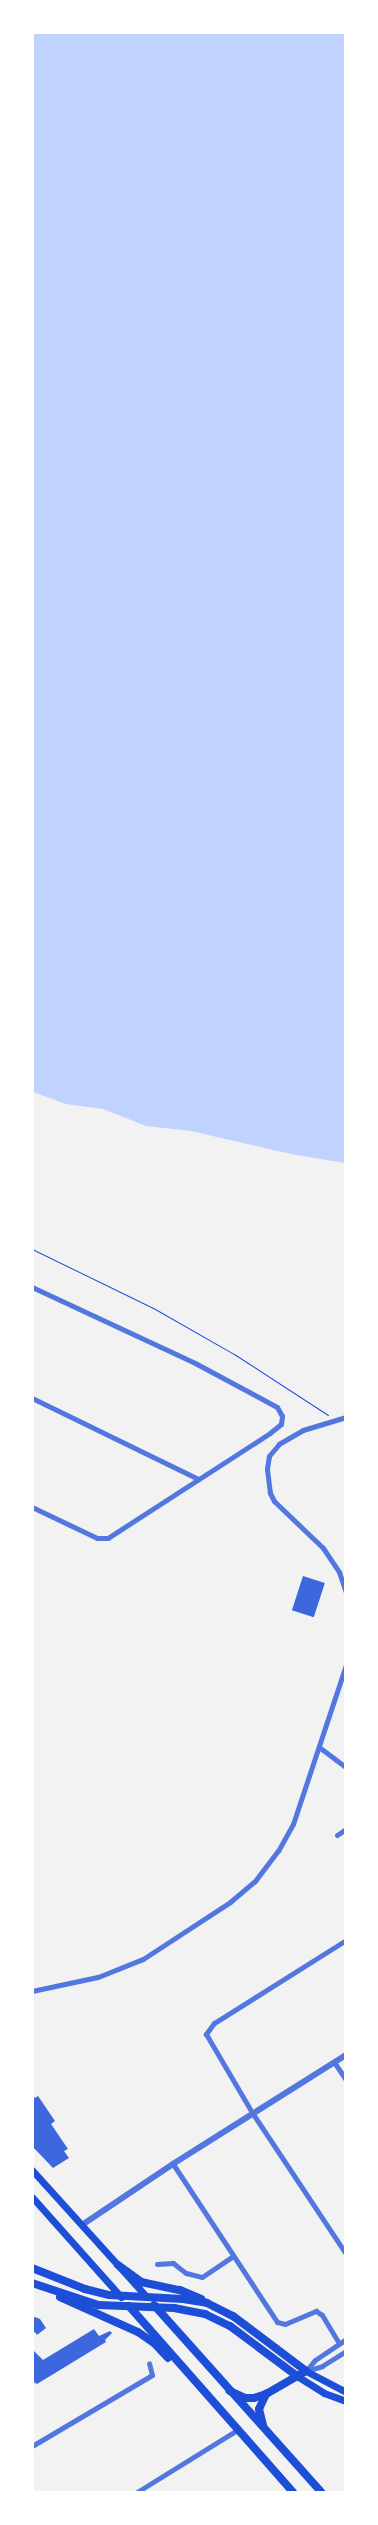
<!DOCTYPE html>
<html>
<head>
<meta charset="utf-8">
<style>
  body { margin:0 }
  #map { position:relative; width:378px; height:2525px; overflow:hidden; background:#f2f2f2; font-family:Montserrat,sans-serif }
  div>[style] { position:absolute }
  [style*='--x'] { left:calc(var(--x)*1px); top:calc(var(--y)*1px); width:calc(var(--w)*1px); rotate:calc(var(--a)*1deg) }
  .water>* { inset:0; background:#bfd3fe }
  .building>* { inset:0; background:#3d67dc; transform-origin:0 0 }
  .path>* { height:1px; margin:-0.5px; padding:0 0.5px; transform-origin:0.5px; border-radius:0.5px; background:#1d4ed8 }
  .minor>* { height:5px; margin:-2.5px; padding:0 2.5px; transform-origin:2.5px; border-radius:2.5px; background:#5277de }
  .tertiary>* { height:5.5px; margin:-2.75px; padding:0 2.75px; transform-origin:2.75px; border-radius:2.75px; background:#5277de }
  .secondary>* { height:7px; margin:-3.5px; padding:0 3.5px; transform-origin:3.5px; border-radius:3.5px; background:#1d4ed8 }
  .primary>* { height:8px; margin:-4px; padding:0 4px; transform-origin:4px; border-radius:4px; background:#1d4ed8 }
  span { translate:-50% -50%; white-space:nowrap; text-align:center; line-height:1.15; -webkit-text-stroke:4.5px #fff; paint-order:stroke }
  .frame { position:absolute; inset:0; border:34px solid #fff; pointer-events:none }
</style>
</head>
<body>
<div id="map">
  <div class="water">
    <i style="clip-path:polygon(32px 33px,345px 33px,345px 1163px,291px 1154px,191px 1131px,146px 1126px,103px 1109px,66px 1104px,33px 1092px)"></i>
  </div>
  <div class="building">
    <i style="left:303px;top:1576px;width:23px;height:36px;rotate:18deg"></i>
    <i style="clip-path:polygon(32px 2095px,35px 2098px,38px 2096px,55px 2121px,51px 2124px,68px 2149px,64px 2151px,69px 2158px,53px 2168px,32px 2146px)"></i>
    <i style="clip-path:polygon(35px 2317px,40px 2319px,46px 2328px,37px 2335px,35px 2332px,32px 2334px,32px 2318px)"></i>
    <i style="clip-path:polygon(94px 2329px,99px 2336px,110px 2331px,112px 2333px,105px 2340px,106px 2342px,37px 2384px,32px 2381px,32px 2349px,43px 2360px)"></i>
  </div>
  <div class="path">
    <i style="--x:32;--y:1249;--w:137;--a:26"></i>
    <i style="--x:155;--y:1309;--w:91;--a:29.7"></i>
    <i style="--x:234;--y:1354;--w:112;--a:33"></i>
  </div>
  <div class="minor">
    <i style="--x:32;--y:1287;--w:180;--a:25"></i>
    <i style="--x:195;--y:1363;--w:93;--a:28.2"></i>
    <i style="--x:277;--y:1407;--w:10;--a:61"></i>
    <i style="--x:282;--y:1416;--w:8;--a:97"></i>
    <i style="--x:281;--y:1424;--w:14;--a:141"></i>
    <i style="--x:270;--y:1433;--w:193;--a:147.1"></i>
    <i style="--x:108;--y:1538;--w:11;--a:180"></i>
    <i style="--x:97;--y:1538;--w:72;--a:-154.5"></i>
    <i style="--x:32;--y:1398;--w:185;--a:26"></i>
    <i style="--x:346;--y:1417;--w:45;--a:163.2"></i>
    <i style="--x:303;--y:1430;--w:28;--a:150"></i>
    <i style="--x:279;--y:1444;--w:16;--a:130"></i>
    <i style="--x:269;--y:1456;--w:13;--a:99"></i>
    <i style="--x:267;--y:1469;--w:24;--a:83"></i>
    <i style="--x:270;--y:1493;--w:9;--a:63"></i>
    <i style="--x:274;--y:1501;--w:68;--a:43.8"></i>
    <i style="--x:323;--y:1548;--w:29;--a:56"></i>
    <i style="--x:339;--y:1572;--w:21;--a:71"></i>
    <i style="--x:319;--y:1747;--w:34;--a:37"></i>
    <i style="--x:337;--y:1835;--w:11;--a:-34"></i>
    <i style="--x:346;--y:1940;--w:156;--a:147.8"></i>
    <i style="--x:214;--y:2023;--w:14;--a:126"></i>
    <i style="--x:206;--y:2034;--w:93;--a:59.6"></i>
    <i style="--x:253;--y:2114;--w:168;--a:56.4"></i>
    <i style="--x:32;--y:1991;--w:67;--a:-12"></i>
    <i style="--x:98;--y:1977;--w:48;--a:-21.8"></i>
    <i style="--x:143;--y:1959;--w:104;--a:-33.2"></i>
    <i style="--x:230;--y:1902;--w:33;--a:-40"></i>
    <i style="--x:255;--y:1881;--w:38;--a:-53"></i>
    <i style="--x:278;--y:1851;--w:31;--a:-61"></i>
    <i style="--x:293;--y:1824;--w:168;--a:-71.6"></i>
    <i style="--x:334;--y:2062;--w:22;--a:56"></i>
    <i style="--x:173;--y:2164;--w:189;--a:56.6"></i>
    <i style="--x:277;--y:2322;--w:8;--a:14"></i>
    <i style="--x:285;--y:2324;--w:34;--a:-23"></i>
    <i style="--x:316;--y:2311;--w:7;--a:34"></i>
    <i style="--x:322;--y:2315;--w:33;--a:59"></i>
    <i style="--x:157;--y:2264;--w:16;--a:-4"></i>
    <i style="--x:173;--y:2263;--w:16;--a:38"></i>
    <i style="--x:186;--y:2273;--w:16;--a:14"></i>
    <i style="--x:202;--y:2277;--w:36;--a:-34"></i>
    <i style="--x:306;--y:2371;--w:14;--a:-51"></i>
    <i style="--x:315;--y:2360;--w:37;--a:-34"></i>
    <i style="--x:306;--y:2371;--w:17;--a:-17"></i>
    <i style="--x:322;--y:2366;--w:28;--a:-32"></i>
    <i style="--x:32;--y:2446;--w:139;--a:-30.6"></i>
    <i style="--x:152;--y:2375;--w:12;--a:-104"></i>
    <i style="--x:137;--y:2492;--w:118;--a:-31.8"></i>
  </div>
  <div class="tertiary">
    <i style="--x:82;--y:2225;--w:110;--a:-33.8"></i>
    <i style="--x:173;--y:2164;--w:204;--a:-32.2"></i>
  </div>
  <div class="secondary">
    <i style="--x:32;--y:2170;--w:170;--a:47.9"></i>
    <i style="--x:32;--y:2197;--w:134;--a:48.3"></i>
    <i style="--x:306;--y:2371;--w:45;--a:27.7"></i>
    <i style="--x:297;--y:2376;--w:32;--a:32"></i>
    <i style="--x:324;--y:2393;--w:23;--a:20"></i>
  </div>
  <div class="primary">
    <i style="--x:118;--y:2265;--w:29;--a:36"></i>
    <i style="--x:141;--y:2282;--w:40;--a:12"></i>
    <i style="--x:180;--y:2290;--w:23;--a:23"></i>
    <i style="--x:32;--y:2268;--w:57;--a:21.6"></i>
    <i style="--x:85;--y:2289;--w:25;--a:14"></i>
    <i style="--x:109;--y:2295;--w:74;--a:3.1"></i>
    <i style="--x:183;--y:2299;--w:24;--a:9"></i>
    <i style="--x:207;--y:2303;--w:29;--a:27"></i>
    <i style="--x:233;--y:2316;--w:91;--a:37"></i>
    <i style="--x:306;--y:2371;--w:46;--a:150.1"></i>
    <i style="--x:266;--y:2394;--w:13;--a:162"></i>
    <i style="--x:254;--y:2398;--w:9;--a:180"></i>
    <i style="--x:245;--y:2398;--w:17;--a:-155"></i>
    <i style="--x:32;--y:2283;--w:70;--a:18.4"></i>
    <i style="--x:98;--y:2305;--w:76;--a:2.3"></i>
    <i style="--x:174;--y:2308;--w:32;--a:11"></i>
    <i style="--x:205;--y:2314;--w:28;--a:26"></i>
    <i style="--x:230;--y:2326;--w:84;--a:36.7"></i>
    <i style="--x:60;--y:2297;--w:85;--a:24.2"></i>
    <i style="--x:138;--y:2332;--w:21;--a:35"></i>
    <i style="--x:155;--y:2344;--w:19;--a:47"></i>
    <i style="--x:154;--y:2305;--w:251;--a:48.2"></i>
    <i style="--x:129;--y:2306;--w:248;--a:48.6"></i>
    <i style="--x:263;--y:2425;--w:16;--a:-104"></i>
    <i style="--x:259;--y:2409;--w:17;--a:-65"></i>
  </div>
  <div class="frame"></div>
</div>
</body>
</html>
